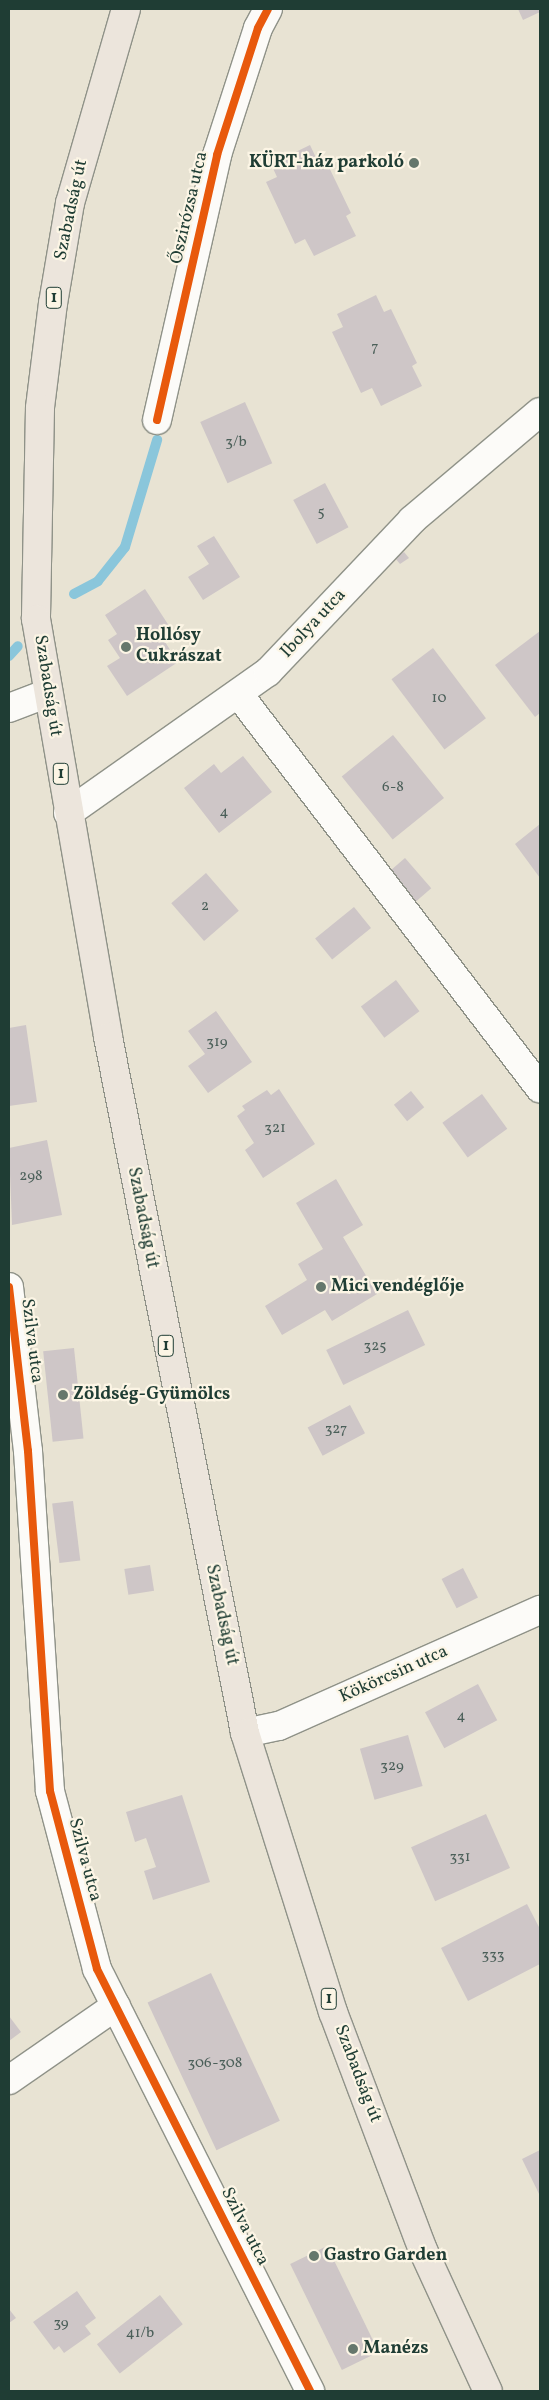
<!DOCTYPE html>
<html>
<head>
<meta charset="utf-8">
<style>
  body { margin:0 }
  #map { position:relative; width:549px; height:2400px; overflow:hidden; background:#e8e3d3; font-family:Vollkorn,serif }
  div>[style] { position:absolute }
  [style*='--x'] { left:calc(var(--x)*1px); top:calc(var(--y)*1px); width:calc(var(--w)*1px); rotate:calc(var(--a)*1deg) }
  .stream>* { height:10px; margin:-5px; padding:0 5px; transform-origin:5px; border-radius:5px; background:#8ac6db }
  .building>* { inset:0; background:#cec6c7; transform-origin:0 0 }
  .roads { filter:drop-shadow(1px 0 #8f9288) drop-shadow(-1px 0 #8f9288) drop-shadow(0 1px #8f9288) drop-shadow(0 -1px #8f9288) }
  .minor>* { height:28px; margin:-14px; padding:0 14px; transform-origin:14px; border-radius:14px; background:#fcfbf8 }
  .major>* { height:28px; margin:-14px; padding:0 14px; transform-origin:14px; border-radius:14px; background:#ece5dc }
  .cycleway>* { height:8px; margin:-4px; padding:0 4px; transform-origin:4px; border-radius:4px; background:#e8590c }
  .dots>* { width:14px; height:14px; translate:-50% -50%; box-sizing:border-box; border:2px solid #fcf5e5; border-radius:50% }
  span { translate:-50% -50%; white-space:nowrap; text-align:center; line-height:1.15; -webkit-text-stroke:4.5px #fcf5e5; paint-order:stroke }
  .number-label { font-size:15px; color:#4b5f59 }
  .number-label span { -webkit-text-stroke-width:0 }
  .shield-label span { padding:1px 4px; background:#fcf5e5; border:1px solid; border-radius:4px; -webkit-text-stroke-width:0 }
  .shield-label { font-size:16px; color:#1f3d34; font-weight:700 }
  .poi-label { font-size:18px; color:#1f3d34; font-weight:700 }
  .right { translate:-100% -50%; text-align:right }
  .left { translate:0 -50%; text-align:left }
  .street-label { font-size:18px; color:#1f3d34 }
  .frame { position:absolute; inset:0; border:10px solid #1f3d34; pointer-events:none }
</style>
</head>
<body>
<div id="map">
  <div class="stream">
    <i style="--x:74;--y:594;--w:27;--a:-28"></i>
    <i style="--x:98;--y:581;--w:43;--a:-51.5"></i>
    <i style="--x:125;--y:547;--w:112;--a:-73.3"></i>
    <i style="--x:9;--y:656;--w:13;--a:-48"></i>
  </div>
  <div class="building">
    <i style="clip-path:polygon(518px 9px,540px 9px,540px 12px,523px 20px)"></i>
    <i style="clip-path:polygon(310px 145px,318px 162px,325px 159px,351px 213px,346px 216px,356px 236px,314px 256px,305px 239px,295px 244px,266px 182px,277px 177px,271px 164px)"></i>
    <i style="clip-path:polygon(376px 295px,384px 312px,391px 309px,417px 363px,412px 366px,422px 386px,381px 406px,372px 388px,361px 393px,332px 332px,343px 327px,337px 314px)"></i>
    <i style="left:245px;top:402px;width:67px;height:49px;rotate:66deg"></i>
    <i style="left:325px;top:483px;width:50px;height:36px;rotate:62deg"></i>
    <i style="clip-path:polygon(214px 536px,240px 577px,203px 600px,188px 577px,209px 564px,197px 546px)"></i>
    <i style="clip-path:polygon(404px 552px,409px 558px,400px 564px,395px 558px)"></i>
    <i style="clip-path:polygon(145px 589px,175px 635px,165px 642px,178px 662px,127px 696px,107px 666px,120px 658px,108px 640px,117px 634px,105px 615px)"></i>
    <i style="clip-path:polygon(540px 631px,540px 713px,535px 717px,495px 665px)"></i>
    <i style="left:433px;top:648px;width:88px;height:52px;rotate:53deg"></i>
    <i style="left:393px;top:735px;width:81px;height:66px;rotate:51deg"></i>
    <i style="clip-path:polygon(243px 756px,272px 792px,219px 833px,184px 788px,214px 764px,221px 773px)"></i>
    <i style="clip-path:polygon(540px 824px,540px 878px,515px 844px)"></i>
    <i style="left:405px;top:858px;width:40px;height:23px;rotate:49deg"></i>
    <i style="left:206px;top:873px;width:50px;height:46px;rotate:49deg"></i>
    <i style="left:354px;top:907px;width:27px;height:50px;rotate:51deg"></i>
    <i style="left:396px;top:980px;width:39px;height:44px;rotate:53deg"></i>
    <i style="clip-path:polygon(216px 1011px,252px 1062px,208px 1093px,188px 1066px,205px 1054px,188px 1031px)"></i>
    <i style="clip-path:polygon(26px 1025px,37px 1102px,9px 1106px,9px 1028px)"></i>
    <i style="clip-path:polygon(279px 1089px,315px 1144px,263px 1178px,245px 1150px,254px 1143px,237px 1116px,245px 1110px,242px 1106px,267px 1090px,271px 1095px)"></i>
    <i style="left:411px;top:1091px;width:21px;height:22px;rotate:51deg"></i>
    <i style="left:482px;top:1094px;width:43px;height:49px;rotate:54deg"></i>
    <i style="clip-path:polygon(47px 1140px,62px 1215px,12px 1225px,9px 1148px)"></i>
    <i style="clip-path:polygon(336px 1179px,363px 1225px,343px 1237px,377px 1294px,332px 1321px,325px 1310px,282px 1335px,265px 1306px,307px 1280px,298px 1264px,323px 1249px,296px 1203px)"></i>
    <i style="left:408px;top:1310px;width:39px;height:91px;rotate:64deg"></i>
    <i style="left:74px;top:1348px;width:91px;height:31px;rotate:84deg"></i>
    <i style="left:350px;top:1405px;width:32px;height:48px;rotate:62deg"></i>
    <i style="left:73px;top:1501px;width:60px;height:21px;rotate:83deg"></i>
    <i style="left:150px;top:1565px;width:26px;height:26px;rotate:81deg"></i>
    <i style="left:463px;top:1568px;width:33px;height:24px;rotate:63deg"></i>
    <i style="left:478px;top:1684px;width:41px;height:60px;rotate:62deg"></i>
    <i style="left:408px;top:1735px;width:53px;height:50px;rotate:74deg"></i>
    <i style="clip-path:polygon(182px 1795px,210px 1882px,153px 1900px,144px 1871px,156px 1867px,146px 1838px,135px 1842px,126px 1812px)"></i>
    <i style="left:486px;top:1814px;width:59px;height:82px;rotate:66deg"></i>
    <i style="clip-path:polygon(527px 1904px,540px 1929px,540px 1964px,468px 2001px,441px 1948px)"></i>
    <i style="left:211px;top:1973px;width:163px;height:70px;rotate:65deg"></i>
    <i style="clip-path:polygon(9px 2016px,21px 2032px,9px 2041px)"></i>
    <i style="clip-path:polygon(540px 2150px,540px 2196px,522px 2159px)"></i>
    <i style="left:327px;top:2246px;width:118px;height:41px;rotate:64deg"></i>
    <i style="clip-path:polygon(77px 2291px,96px 2318px,85px 2326px,91px 2334px,64px 2353px,59px 2346px,54px 2350px,33px 2322px)"></i>
    <i style="left:160px;top:2295px;width:37px;height:80px;rotate:52deg"></i>
    <i style="clip-path:polygon(9px 2309px,16px 2318px,9px 2323px)"></i>
  </div>
  <div class="roads">
    <div class="minor">
      <i style="--x:157;--y:420;--w:272;--a:-77.2"></i>
      <i style="--x:217;--y:155;--w:133;--a:-72.1"></i>
      <i style="--x:258;--y:28;--w:21;--a:-62"></i>
      <i style="--x:240;--y:696;--w:494;--a:52.6"></i>
      <i style="--x:9;--y:708;--w:42;--a:-21"></i>
      <i style="--x:68;--y:813;--w:245;--a:-35.2"></i>
      <i style="--x:268;--y:672;--w:209;--a:-46.5"></i>
      <i style="--x:412;--y:520;--w:167;--a:-40.2"></i>
      <i style="--x:9;--y:1287;--w:165;--a:83.4"></i>
      <i style="--x:28;--y:1451;--w:341;--a:86.3"></i>
      <i style="--x:50;--y:1791;--w:184;--a:75.2"></i>
      <i style="--x:97;--y:1969;--w:473;--a:63.2"></i>
      <i style="--x:245;--y:1733;--w:35;--a:-12"></i>
      <i style="--x:279;--y:1726;--w:286;--a:-24"></i>
      <i style="--x:9;--y:2080;--w:130;--a:-34.7"></i>
    </div>
    <div class="major">
      <i style="--x:126;--y:9;--w:202;--a:106.1"></i>
      <i style="--x:70;--y:203;--w:101;--a:99.6"></i>
      <i style="--x:53;--y:303;--w:106;--a:97.1"></i>
      <i style="--x:40;--y:408;--w:211;--a:91.1"></i>
      <i style="--x:36;--y:619;--w:424;--a:80.2"></i>
      <i style="--x:108;--y:1037;--w:709;--a:78.86"></i>
      <i style="--x:245;--y:1733;--w:293;--a:72.5"></i>
      <i style="--x:333;--y:2012;--w:254;--a:69.3"></i>
      <i style="--x:423;--y:2250;--w:155;--a:65.3"></i>
    </div>
  </div>
  <div class="cycleway">
    <i style="--x:157;--y:420;--w:272;--a:-77.2"></i>
    <i style="--x:217;--y:155;--w:133;--a:-72.1"></i>
    <i style="--x:258;--y:28;--w:21;--a:-62"></i>
    <i style="--x:9;--y:1287;--w:165;--a:83.4"></i>
    <i style="--x:28;--y:1451;--w:341;--a:86.3"></i>
    <i style="--x:50;--y:1791;--w:184;--a:75.2"></i>
    <i style="--x:97;--y:1969;--w:473;--a:63.2"></i>
  </div>
  <div class="dots">
    <i style="left:414px;top:163px;background:#65776c"></i>
    <i style="left:126px;top:647px;background:#65776c"></i>
    <i style="left:321px;top:1287px;background:#65776c"></i>
    <i style="left:63px;top:1395px;background:#65776c"></i>
    <i style="left:314px;top:2256px;background:#65776c"></i>
    <i style="left:353px;top:2349px;background:#65776c"></i>
  </div>
  <div class="number-label">
    <span style="left:375px;top:348px">7</span>
    <span style="left:236px;top:443px">3/b</span>
    <span style="left:321px;top:513px">5</span>
    <span style="left:439px;top:699px">10</span>
    <span style="left:393px;top:788px">6-8</span>
    <span style="left:224px;top:813px">4</span>
    <span style="left:205px;top:907px">2</span>
    <span style="left:217px;top:1043px">319</span>
    <span style="left:275px;top:1129px">321</span>
    <span style="left:31px;top:1177px">298</span>
    <span style="left:375px;top:1347px">325</span>
    <span style="left:336px;top:1430px">327</span>
    <span style="left:461px;top:1717px">4</span>
    <span style="left:392px;top:1767px">329</span>
    <span style="left:460px;top:1858px">331</span>
    <span style="left:493px;top:1956px">333</span>
    <span style="left:215px;top:2064px">306-308</span>
    <span style="left:61px;top:2324px">39</span>
    <span style="left:140px;top:2334px">41/b</span>
  </div>
  <div class="shield-label">
    <span style="left:54px;top:298px">1</span>
    <span style="left:61px;top:774px">1</span>
    <span style="left:166px;top:1346px">1</span>
    <span style="left:329px;top:1999px">1</span>
  </div>
  <div class="poi-label">
    <span class="right" style="left:404px;top:163px">KÜRT-ház parkoló</span>
    <span class="left" style="left:136px;top:647px">Hollósy<br>Cukrászat</span>
    <span class="left" style="left:331px;top:1287px">Mici vendéglője</span>
    <span class="left" style="left:73px;top:1395px">Zöldség-Gyümölcs</span>
    <span class="left" style="left:324px;top:2256px">Gastro Garden</span>
    <span class="left" style="left:363px;top:2349px">Manézs</span>
  </div>
  <div class="street-label">
    <span style="left:190px;top:208px;rotate:-77deg">Őszirózsa utca</span>
    <span style="left:72px;top:210px;rotate:-78deg">Szabadság út</span>
    <span style="left:314px;top:624px;rotate:-47deg">Ibolya utca</span>
    <span style="left:47px;top:686px;rotate:81deg">Szabadság út</span>
    <span style="left:142px;top:1218px;rotate:79deg">Szabadság út</span>
    <span style="left:31px;top:1341px;rotate:83deg">Szilva utca</span>
    <span style="left:221px;top:1615px;rotate:78deg">Szabadság út</span>
    <span style="left:394px;top:1675px;rotate:-24deg">Kökörcsin utca</span>
    <span style="left:84px;top:1860px;rotate:75deg">Szilva utca</span>
    <span style="left:357px;top:2074px;rotate:69deg">Szabadság út</span>
    <span style="left:244px;top:2227px;rotate:63deg">Szilva utca</span>
  </div>
  <div class="frame"></div>
</div>
</body>
</html>
